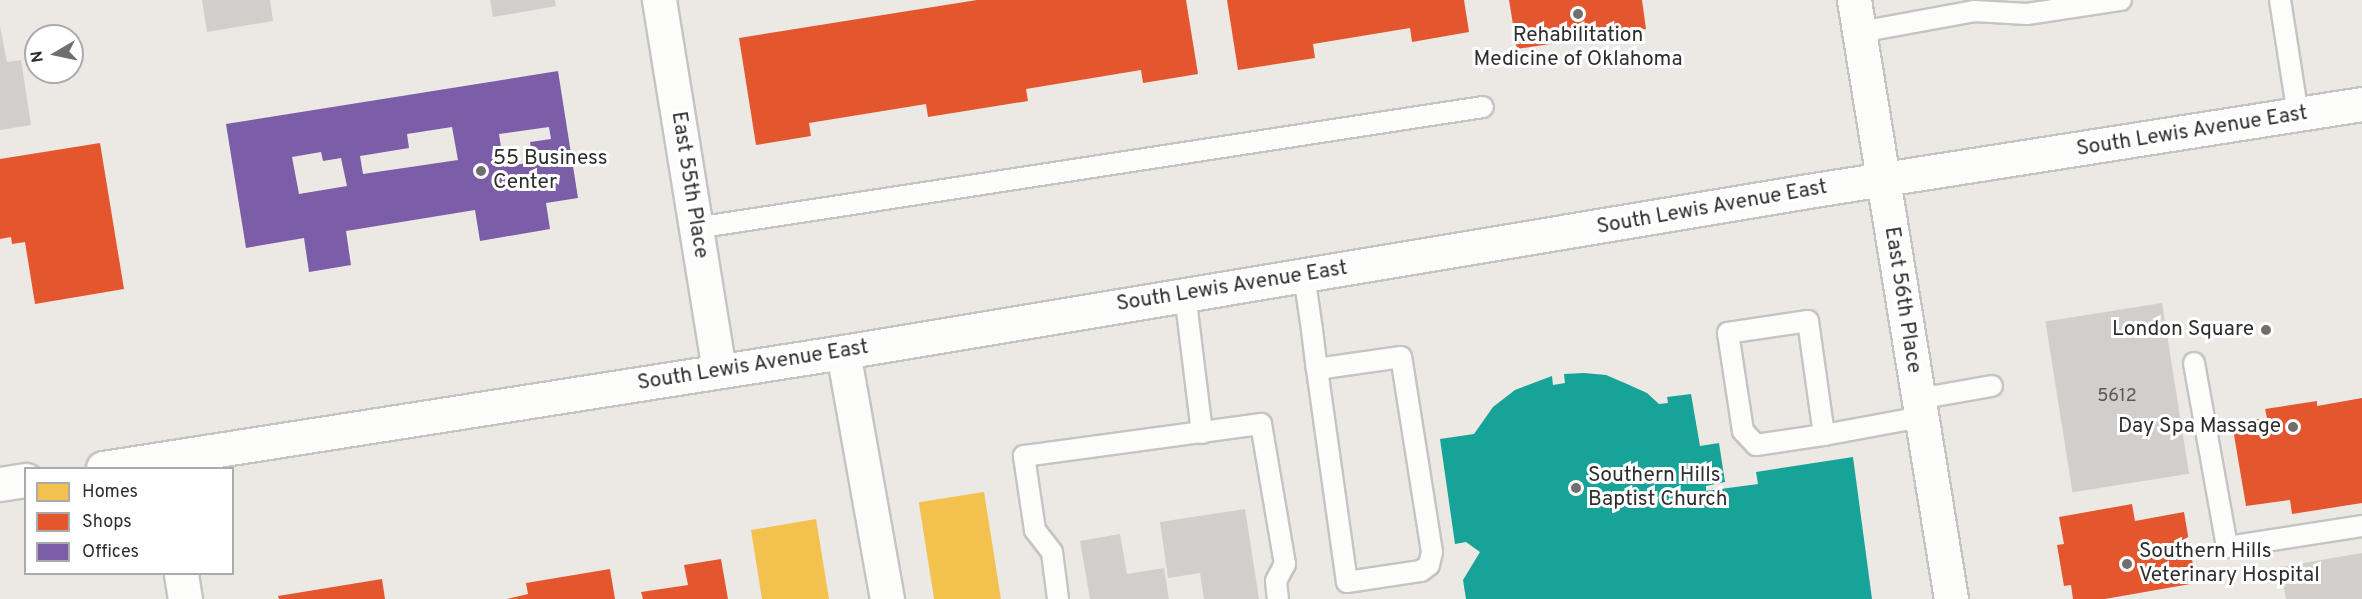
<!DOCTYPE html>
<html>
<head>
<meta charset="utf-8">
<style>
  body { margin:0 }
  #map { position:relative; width:2362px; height:599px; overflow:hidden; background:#ece8e4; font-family:Overpass,sans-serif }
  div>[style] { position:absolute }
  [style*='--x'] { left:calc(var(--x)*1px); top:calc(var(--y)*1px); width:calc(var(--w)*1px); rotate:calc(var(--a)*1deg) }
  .homes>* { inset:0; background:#f2c14e; transform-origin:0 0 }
  .shops>* { inset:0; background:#e4572e }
  .offices>* { inset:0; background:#7b5ea7 }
  .public>* { inset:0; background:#17a398 }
  .building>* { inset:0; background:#d1cecb; transform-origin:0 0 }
  .roads { filter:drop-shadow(2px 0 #c5c4c5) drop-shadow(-2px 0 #c5c4c5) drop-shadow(0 2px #c5c4c5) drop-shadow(0 -2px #c5c4c5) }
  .lane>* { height:20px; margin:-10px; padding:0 10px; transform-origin:10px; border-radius:10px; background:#fcfcfb }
  .street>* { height:33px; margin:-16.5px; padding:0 16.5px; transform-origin:16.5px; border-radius:16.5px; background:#fcfcfb }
  .secondary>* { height:33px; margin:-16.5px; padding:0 16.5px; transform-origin:16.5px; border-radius:16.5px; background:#fcfcfb }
  .dots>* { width:16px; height:16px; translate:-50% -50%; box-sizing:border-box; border:3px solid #fff; border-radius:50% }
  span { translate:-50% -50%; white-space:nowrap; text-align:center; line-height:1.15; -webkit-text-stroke:6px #fff; paint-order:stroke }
  .number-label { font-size:18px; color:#585857 }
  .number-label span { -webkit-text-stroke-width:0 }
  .poi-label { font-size:21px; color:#2e2e2e }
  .left { translate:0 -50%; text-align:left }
  .right { translate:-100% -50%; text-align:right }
  .street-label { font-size:21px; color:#2e2e2e }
  .legend { position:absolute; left:24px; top:467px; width:210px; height:108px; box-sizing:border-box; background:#fff; border:2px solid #ababab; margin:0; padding:8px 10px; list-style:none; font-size:18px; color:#2e2e2e }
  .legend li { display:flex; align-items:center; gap:12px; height:30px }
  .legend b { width:30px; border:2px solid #ababab }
  .north { position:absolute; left:24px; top:24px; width:60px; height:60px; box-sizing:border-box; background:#fff; border:2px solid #ababab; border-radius:50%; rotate:261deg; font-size:16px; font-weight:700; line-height:24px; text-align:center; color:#2e2e2e }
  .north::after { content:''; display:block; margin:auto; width:21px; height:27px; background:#706f6e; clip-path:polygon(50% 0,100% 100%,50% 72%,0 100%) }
</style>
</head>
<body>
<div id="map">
  <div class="homes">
    <i style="left:984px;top:492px;width:108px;height:66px;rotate:81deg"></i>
    <i style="clip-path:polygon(816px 519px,829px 599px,762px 599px,751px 530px)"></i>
  </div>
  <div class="shops">
    <i style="clip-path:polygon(977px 0,1186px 0,1198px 74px,1143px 83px,1141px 70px,1026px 89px,1028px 101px,928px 117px,926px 104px,809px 123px,811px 136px,756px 145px,739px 38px)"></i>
    <i style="clip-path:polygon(1227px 0,1464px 0,1469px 32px,1412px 42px,1410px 28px,1313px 44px,1315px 58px,1238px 70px)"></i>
    <i style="clip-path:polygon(1509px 0,1642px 0,1646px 29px,1517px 49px)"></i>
    <i style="clip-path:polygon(100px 143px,124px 289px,35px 304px,25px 242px,12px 244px,11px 237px,0 239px,0 159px)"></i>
    <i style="clip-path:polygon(2362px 398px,2362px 503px,2292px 514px,2290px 500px,2246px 506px,2232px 423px,2267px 418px,2265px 409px,2317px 401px,2317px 406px)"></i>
    <i style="clip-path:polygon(2132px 504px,2135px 521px,2184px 512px,2196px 583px,2105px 599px,2073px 599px,2071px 585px,2064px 586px,2057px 545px,2064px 544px,2059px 517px)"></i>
    <i style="clip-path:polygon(721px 559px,728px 599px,643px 599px,641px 592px,688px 585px,684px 565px)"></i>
    <i style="clip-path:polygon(610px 569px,615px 599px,507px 599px,528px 594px,526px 583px)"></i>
    <i style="clip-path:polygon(382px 579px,385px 599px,279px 599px,278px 596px)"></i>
  </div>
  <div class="offices">
    <i style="clip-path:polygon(evenodd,558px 71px,578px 198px,546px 203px,550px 229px,480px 241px,475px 210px,346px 231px,351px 265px,309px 272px,304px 238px,246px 248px,226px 124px,558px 71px,452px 127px,458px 160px,363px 174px,360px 156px,409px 148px,407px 134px,452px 127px,558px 71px,549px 127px,551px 139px,530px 142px,533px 162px,504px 167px,499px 134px,549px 127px,558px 71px,321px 152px,323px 161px,341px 158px,347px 186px,299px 194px,292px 157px,321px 152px)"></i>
  </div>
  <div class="public">
    <i style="clip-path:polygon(1584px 373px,1606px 375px,1627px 384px,1647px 393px,1659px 404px,1668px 403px,1667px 397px,1691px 394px,1700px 446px,1719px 443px,1725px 482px,1706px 486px,1706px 491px,1758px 484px,1756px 472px,1853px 457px,1872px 599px,1466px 599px,1463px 580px,1480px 552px,1466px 542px,1455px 544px,1440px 439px,1474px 434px,1493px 407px,1515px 390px,1552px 376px,1553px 385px,1565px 383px,1564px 374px)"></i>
  </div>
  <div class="building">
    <i style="clip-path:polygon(202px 0,270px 0,273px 21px,207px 32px)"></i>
    <i style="clip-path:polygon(490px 0,555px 0,556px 6px,493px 17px)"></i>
    <i style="clip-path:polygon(0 26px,7px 62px,21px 60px,31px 125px,0 130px)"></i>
    <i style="left:2162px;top:303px;width:173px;height:118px;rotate:81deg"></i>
    <i style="clip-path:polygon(1245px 509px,1259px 599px,1204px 599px,1200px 573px,1168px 578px,1160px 522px)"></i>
    <i style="clip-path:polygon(1120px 534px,1127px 574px,1164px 568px,1169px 599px,1090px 599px,1080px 541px)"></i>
    <i style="clip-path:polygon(2362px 553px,2362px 599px,2286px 599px,2280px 567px)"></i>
  </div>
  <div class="roads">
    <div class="lane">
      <i style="--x:2280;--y:0;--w:116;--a:81.1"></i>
      <i style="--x:1860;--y:32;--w:116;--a:-10.4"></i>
      <i style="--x:1974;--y:11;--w:53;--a:3.2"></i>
      <i style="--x:2027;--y:14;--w:95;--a:-8.5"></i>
      <i style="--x:696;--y:228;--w:796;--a:-8.74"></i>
      <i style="--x:1304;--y:275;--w:56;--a:81.7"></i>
      <i style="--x:1312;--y:330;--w:39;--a:83"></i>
      <i style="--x:1317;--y:369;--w:215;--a:82"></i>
      <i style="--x:1347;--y:582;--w:75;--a:-8.5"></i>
      <i style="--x:1421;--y:571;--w:10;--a:-37"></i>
      <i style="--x:1429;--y:565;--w:13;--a:-77"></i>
      <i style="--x:1432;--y:552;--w:197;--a:-99"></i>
      <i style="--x:1401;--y:357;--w:85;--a:171.9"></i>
      <i style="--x:1185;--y:294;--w:140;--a:83"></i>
      <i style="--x:2194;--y:363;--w:187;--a:79.8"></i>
      <i style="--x:2227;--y:547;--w:137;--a:-8.8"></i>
      <i style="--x:1918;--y:399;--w:75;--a:-10"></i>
      <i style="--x:1824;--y:435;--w:115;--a:-98"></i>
      <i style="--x:1808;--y:321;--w:81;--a:171.5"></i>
      <i style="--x:1728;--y:333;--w:99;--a:81.3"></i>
      <i style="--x:1743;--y:431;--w:19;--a:47"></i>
      <i style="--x:1756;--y:445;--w:69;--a:-8.4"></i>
      <i style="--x:1824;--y:435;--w:99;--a:-10.5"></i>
      <i style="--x:1058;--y:599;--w:47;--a:-97.3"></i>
      <i style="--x:1052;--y:552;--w:28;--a:-128"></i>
      <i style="--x:1035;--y:530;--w:75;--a:-98.5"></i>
      <i style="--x:1024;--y:456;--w:239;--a:-7.7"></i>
      <i style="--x:1261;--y:424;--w:142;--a:80.3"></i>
      <i style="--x:1285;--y:564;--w:19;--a:118"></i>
      <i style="--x:1276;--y:581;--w:18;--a:84"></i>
    </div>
    <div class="street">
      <i style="--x:659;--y:0;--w:376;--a:80.8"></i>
      <i style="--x:1854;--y:0;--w:607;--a:80.8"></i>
      <i style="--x:843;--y:352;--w:251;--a:79.9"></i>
      <i style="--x:181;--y:574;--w:25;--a:81"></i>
    </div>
    <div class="secondary">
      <i style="--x:103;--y:468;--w:749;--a:-8.91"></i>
      <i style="--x:843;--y:352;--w:984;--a:-9.47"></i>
      <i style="--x:1814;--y:190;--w:555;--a:-8.92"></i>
      <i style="--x:0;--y:484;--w:26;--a:-9"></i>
    </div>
  </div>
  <div class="dots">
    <i style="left:1578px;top:14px;background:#706f6e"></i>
    <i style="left:481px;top:171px;background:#706f6e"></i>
    <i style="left:2266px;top:330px;background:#706f6e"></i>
    <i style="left:2293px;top:427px;background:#706f6e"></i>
    <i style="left:1576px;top:488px;background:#706f6e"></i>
    <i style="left:2127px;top:564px;background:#706f6e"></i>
  </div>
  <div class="number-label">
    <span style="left:2117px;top:397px">5612</span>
  </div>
  <div class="poi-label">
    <span style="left:1578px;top:48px">Rehabilitation<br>Medicine of Oklahoma</span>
    <span class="left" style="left:493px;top:171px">55 Business<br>Center</span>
    <span class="right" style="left:2254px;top:330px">London Square</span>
    <span class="right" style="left:2281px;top:427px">Day Spa Massage</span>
    <span class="left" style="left:1588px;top:488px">Southern Hills<br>Baptist Church</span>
    <span class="left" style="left:2139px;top:564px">Southern Hills<br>Veterinary Hospital</span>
  </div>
  <div class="street-label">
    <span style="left:2192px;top:132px;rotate:-9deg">South Lewis Avenue East</span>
    <span style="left:689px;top:185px;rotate:81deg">East 55th Place</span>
    <span style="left:1712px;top:208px;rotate:-10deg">South Lewis Avenue East</span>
    <span style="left:1232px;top:287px;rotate:-9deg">South Lewis Avenue East</span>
    <span style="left:1902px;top:300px;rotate:81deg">East 56th Place</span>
    <span style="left:753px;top:366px;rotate:-9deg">South Lewis Avenue East</span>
  </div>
  <ul class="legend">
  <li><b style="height:16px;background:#f2c14e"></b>Homes</li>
  <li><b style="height:16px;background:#e4572e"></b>Shops</li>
  <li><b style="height:16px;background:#7b5ea7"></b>Offices</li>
  </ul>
  <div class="north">N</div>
</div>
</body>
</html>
